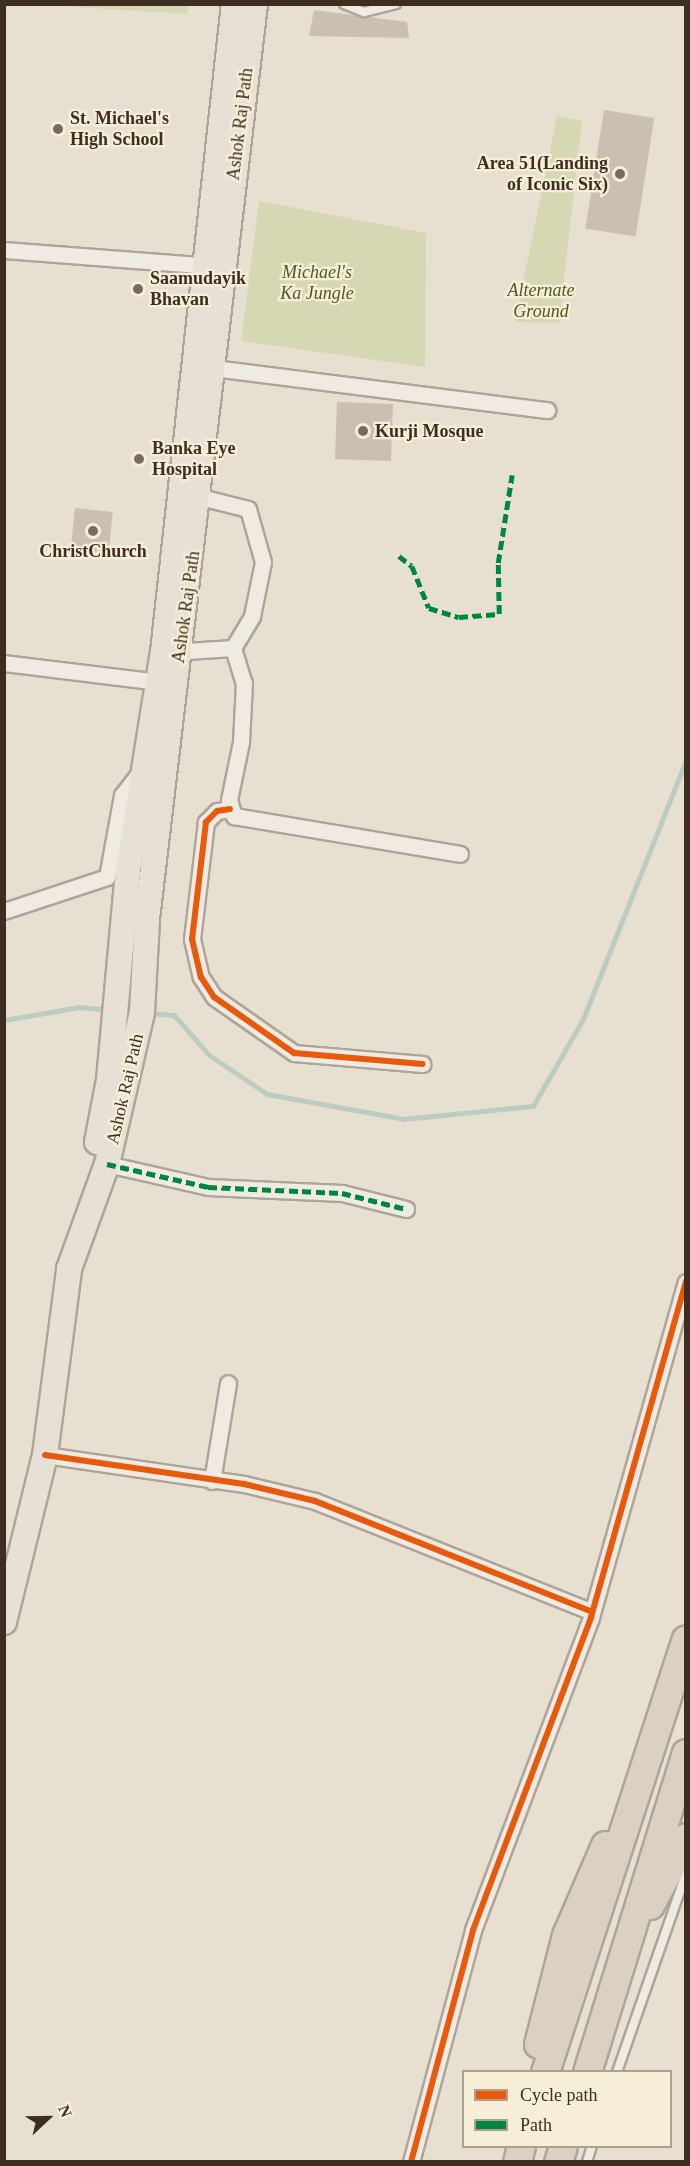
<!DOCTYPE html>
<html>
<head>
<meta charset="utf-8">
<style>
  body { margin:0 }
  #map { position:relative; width:690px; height:2166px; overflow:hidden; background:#e7e0d1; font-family:"Times New Roman",serif }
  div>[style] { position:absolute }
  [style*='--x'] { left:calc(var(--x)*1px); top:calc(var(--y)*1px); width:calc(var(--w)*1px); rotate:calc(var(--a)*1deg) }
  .green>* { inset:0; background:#d6d7b3 }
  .stream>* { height:5px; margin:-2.5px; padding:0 2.5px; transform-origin:2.5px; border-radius:2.5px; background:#bcccc2 }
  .building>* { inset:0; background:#cbbfb2; transform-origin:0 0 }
  .roads { filter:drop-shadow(2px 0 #ada599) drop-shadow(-2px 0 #ada599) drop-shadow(0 2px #ada599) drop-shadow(0 -2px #ada599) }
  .lane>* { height:8px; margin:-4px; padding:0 4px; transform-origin:4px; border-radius:4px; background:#efebe3 }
  .street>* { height:15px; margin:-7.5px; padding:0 7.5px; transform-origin:7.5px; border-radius:7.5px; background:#efebe3 }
  .primary>* { height:24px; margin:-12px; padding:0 12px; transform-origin:12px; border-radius:12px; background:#e6e1d4 }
  .highway>* { height:27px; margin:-13.5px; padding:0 13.5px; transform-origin:13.5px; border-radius:13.5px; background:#dad1c2 }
  .quiet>* { height:4.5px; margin-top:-2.25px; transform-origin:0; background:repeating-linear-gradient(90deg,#00873e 0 9px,transparent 0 13.5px) }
  .cycleway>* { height:6px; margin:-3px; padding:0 3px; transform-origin:3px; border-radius:3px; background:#e8590c }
  .dots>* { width:16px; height:16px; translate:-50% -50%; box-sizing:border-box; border:3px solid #f7eed8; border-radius:50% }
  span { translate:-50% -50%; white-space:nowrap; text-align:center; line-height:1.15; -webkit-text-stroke:4.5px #f7eed8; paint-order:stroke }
  .poi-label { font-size:18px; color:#3d2e20; font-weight:700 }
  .left { translate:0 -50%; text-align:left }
  .right { translate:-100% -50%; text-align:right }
  .street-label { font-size:18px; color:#3d2e20 }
  .park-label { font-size:18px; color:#4d5a26; font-style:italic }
  .frame { position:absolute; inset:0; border:6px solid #3d2e20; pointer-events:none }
  .legend { position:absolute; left:462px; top:2070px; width:210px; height:78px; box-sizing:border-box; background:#f7eed8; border:2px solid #ada18e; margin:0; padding:8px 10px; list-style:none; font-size:18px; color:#3d2e20 }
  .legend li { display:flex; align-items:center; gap:12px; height:30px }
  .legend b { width:30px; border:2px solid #ada18e }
  .north { position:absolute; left:18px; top:2088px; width:60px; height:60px; -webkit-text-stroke:4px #f7eed8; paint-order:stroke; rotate:68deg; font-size:16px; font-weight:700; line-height:24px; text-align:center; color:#3d2e20 }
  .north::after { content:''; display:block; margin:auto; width:21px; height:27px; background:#3d2e20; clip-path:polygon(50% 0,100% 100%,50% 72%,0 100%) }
</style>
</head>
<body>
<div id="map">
  <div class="green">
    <i style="clip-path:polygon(44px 5px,189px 4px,189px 5px,187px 14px)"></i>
    <i style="clip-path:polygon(557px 116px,582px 121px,559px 323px,515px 322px)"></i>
    <i style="clip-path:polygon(259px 201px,426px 233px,425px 367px,241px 341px)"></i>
  </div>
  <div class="stream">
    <i style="--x:149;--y:1013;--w:25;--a:5"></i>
    <i style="--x:174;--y:1015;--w:53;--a:48.8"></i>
    <i style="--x:209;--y:1055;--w:70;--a:33.9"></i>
    <i style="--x:267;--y:1094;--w:139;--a:10.3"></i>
    <i style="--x:404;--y:1119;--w:130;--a:-5.8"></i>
    <i style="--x:533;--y:1106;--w:100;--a:-60.1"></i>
    <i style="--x:583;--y:1019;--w:279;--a:-68.3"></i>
    <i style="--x:4;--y:1020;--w:77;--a:-9.7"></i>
    <i style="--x:80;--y:1007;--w:30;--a:6"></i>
  </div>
  <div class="building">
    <i style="clip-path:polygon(314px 10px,407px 22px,409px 38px,309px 36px)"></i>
    <i style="left:604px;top:110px;width:51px;height:120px;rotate:9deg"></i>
    <i style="left:337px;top:402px;width:56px;height:57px;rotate:2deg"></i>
    <i style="left:75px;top:508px;width:38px;height:42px;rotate:6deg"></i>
  </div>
  <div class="roads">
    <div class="lane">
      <i style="--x:344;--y:4;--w:22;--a:22"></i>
      <i style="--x:364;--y:12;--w:33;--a:-14"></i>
      <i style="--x:617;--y:2072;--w:210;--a:-70.8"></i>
      <i style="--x:587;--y:2162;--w:17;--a:-73"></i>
    </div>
    <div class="street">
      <i style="--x:4;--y:250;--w:211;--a:4.4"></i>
      <i style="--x:205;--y:367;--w:345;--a:7.2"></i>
      <i style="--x:233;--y:648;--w:37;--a:73"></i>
      <i style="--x:244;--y:683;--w:59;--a:92.9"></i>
      <i style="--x:241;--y:742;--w:59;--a:101.7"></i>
      <i style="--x:229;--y:800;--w:17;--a:73"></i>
      <i style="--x:234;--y:816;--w:229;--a:9.5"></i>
      <i style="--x:171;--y:652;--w:62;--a:-3.7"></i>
      <i style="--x:233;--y:648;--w:37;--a:-59"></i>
      <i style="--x:252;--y:616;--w:55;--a:-78.5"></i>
      <i style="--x:263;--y:562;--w:55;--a:-105.8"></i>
      <i style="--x:248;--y:509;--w:49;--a:-165.7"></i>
      <i style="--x:4;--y:663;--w:155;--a:7"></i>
      <i style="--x:230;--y:809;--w:13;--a:171"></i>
      <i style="--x:217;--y:811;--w:16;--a:135"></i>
      <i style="--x:206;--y:822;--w:118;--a:96.8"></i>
      <i style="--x:192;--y:939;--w:39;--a:77"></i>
      <i style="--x:201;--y:977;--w:24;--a:57"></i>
      <i style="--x:214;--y:997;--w:98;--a:35"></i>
      <i style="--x:294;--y:1053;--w:129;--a:4.9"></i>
      <i style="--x:4;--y:911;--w:108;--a:-18.3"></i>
      <i style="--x:107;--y:877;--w:83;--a:-79.6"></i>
      <i style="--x:122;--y:795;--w:33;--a:-52"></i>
      <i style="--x:107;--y:1164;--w:104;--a:12.8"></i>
      <i style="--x:208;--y:1187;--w:134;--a:2.6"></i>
      <i style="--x:342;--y:1193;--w:66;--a:14"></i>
      <i style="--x:45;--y:1455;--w:201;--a:8.3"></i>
      <i style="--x:244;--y:1484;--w:73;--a:13.5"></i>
      <i style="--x:315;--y:1501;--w:298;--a:21.8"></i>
      <i style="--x:212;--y:1481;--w:99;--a:-80.7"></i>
      <i style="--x:411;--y:2162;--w:240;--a:-75"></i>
      <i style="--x:473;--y:1930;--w:335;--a:-69.3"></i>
      <i style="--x:591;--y:1617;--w:348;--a:-74.2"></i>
    </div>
    <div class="primary">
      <i style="--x:97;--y:1142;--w:63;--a:-79"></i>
      <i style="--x:109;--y:1080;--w:211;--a:-84.8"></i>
      <i style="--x:128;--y:870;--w:221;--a:-80.9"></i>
      <i style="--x:163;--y:652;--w:652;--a:-83.75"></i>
      <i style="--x:4;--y:1622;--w:172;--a:-76.2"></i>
      <i style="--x:45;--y:1455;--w:188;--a:-82.6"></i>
      <i style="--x:69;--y:1269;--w:112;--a:-70.1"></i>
      <i style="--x:107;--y:1164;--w:156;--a:-77"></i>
      <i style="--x:142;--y:1012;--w:93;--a:-86.9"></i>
      <i style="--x:147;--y:919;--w:921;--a:-83.27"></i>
    </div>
    <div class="highway">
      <i style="--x:650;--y:1905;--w:77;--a:-62.1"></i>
      <i style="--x:538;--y:2044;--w:113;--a:-75.6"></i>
      <i style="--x:566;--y:1935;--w:98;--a:-66.6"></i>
      <i style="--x:545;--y:2072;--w:455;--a:-72"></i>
      <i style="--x:587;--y:2072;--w:334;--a:-72.8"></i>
      <i style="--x:517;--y:2162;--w:16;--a:-76"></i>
      <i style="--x:558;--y:2162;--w:17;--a:-73"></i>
    </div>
  </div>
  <div class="quiet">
    <i style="--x:399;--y:556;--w:16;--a:38"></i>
    <i style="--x:412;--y:566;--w:45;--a:68"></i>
    <i style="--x:429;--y:608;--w:31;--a:17"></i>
    <i style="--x:459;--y:617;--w:40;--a:-4.3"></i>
    <i style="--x:499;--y:614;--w:51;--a:-91.1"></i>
    <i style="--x:498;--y:563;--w:89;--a:-81"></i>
    <i style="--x:107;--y:1164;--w:104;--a:12.8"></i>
    <i style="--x:208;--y:1187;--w:134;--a:2.6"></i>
    <i style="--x:342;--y:1193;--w:66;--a:14"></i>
  </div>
  <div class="cycleway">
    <i style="--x:230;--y:809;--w:13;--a:171"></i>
    <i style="--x:217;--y:811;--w:16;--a:135"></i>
    <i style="--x:206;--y:822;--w:118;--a:96.8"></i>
    <i style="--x:192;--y:939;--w:39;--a:77"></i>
    <i style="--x:201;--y:977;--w:24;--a:57"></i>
    <i style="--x:214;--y:997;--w:98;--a:35"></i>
    <i style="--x:294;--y:1053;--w:129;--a:4.9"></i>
    <i style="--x:45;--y:1455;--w:201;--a:8.3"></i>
    <i style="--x:244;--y:1484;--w:73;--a:13.5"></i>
    <i style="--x:315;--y:1501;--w:298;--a:21.8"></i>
    <i style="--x:411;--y:2162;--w:240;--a:-75"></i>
    <i style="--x:473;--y:1930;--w:335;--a:-69.3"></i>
    <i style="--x:591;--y:1617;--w:348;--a:-74.2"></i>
  </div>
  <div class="dots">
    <i style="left:58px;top:129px;background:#786c5e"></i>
    <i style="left:620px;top:174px;background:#786c5e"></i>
    <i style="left:138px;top:289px;background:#786c5e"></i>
    <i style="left:363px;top:431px;background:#786c5e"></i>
    <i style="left:139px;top:459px;background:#786c5e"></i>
    <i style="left:93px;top:531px;background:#786c5e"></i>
  </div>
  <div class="poi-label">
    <span class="left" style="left:70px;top:129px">St. Michael's<br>High School</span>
    <span class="right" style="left:608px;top:174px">Area 51(Landing<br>of Iconic Six)</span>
    <span class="left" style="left:150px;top:289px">Saamudayik<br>Bhavan</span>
    <span class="left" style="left:375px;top:431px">Kurji Mosque</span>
    <span class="left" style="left:152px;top:459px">Banka Eye<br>Hospital</span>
    <span style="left:93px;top:551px">ChristChurch</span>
  </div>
  <div class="street-label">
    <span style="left:240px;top:124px;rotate:-83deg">Ashok Raj Path</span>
    <span style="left:186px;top:607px;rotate:-82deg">Ashok Raj Path</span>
    <span style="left:125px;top:1089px;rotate:-77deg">Ashok Raj Path</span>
  </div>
  <div class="park-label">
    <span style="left:317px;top:283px">Michael's<br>Ka Jungle</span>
    <span style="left:541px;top:301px">Alternate<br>Ground</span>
  </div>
  <div class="frame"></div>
  <ul class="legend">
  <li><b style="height:8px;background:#e8590c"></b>Cycle path</li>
  <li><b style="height:8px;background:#00873e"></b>Path</li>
  </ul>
  <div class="north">N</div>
</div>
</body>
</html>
